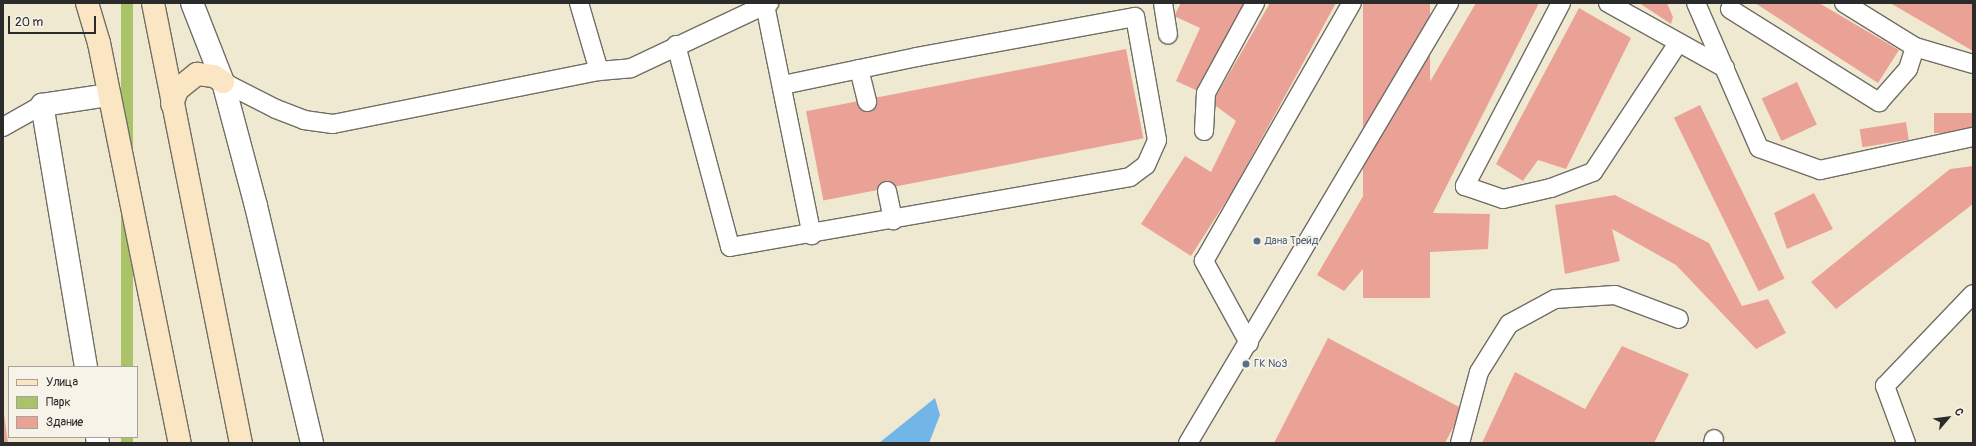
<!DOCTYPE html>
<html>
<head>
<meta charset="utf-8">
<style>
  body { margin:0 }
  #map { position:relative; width:1976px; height:446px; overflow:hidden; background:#f0e9d1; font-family:Pangolin,sans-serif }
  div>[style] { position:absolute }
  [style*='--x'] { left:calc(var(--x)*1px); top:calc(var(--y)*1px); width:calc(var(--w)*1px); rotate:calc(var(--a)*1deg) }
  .green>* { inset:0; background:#aac369; transform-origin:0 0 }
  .water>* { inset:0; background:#72b5e7 }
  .building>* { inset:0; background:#eba296; transform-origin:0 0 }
  .roads { filter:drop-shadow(1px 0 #706e65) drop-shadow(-1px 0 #706e65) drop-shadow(0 1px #706e65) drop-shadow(0 -1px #706e65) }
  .service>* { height:18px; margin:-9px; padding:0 9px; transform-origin:9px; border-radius:9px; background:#fff }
  .minor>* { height:22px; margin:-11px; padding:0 11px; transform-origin:11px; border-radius:11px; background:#fff }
  .secondary>* { height:22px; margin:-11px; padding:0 11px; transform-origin:11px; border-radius:11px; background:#fbe6c4 }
  .dots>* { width:11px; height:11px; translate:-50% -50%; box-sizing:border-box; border:2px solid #f7f3e8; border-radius:50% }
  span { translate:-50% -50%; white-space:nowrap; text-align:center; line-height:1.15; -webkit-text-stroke:3.5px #f7f3e8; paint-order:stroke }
  .service-label { font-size:11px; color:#4e5e75 }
  .left { translate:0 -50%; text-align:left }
  .frame { position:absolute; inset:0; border:4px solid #2b2b2b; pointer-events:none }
  .legend { position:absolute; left:8px; top:366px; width:130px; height:72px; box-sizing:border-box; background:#f7f3e8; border:1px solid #a5a39c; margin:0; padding:5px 7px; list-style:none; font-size:12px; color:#2b2b2b }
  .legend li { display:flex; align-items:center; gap:8px; height:20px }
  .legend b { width:20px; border:1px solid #a5a39c }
  .north { position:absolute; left:1928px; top:398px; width:40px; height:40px; -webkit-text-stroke:3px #f7f3e8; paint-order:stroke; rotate:62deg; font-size:11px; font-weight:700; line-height:16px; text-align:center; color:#2b2b2b }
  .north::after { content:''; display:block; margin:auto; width:14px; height:18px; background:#2b2b2b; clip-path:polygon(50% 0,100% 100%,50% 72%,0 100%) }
  .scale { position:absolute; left:8px; top:16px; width:88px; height:18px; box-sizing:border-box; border:2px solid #2b2b2b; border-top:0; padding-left:5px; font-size:12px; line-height:14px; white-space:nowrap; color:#2b2b2b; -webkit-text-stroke:3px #f7f3e8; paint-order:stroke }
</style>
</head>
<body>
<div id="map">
  <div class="green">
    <i style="left:121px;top:3px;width:12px;height:449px"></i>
  </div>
  <div class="water">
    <i style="clip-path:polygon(935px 398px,940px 415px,929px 443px,879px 443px)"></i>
  </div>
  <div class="building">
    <i style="clip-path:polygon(1181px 3px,1244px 3px,1198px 91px,1176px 81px,1200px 28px,1174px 16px)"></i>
    <i style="clip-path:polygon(1270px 3px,1336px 3px,1235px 187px,1191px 256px,1141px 224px,1185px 156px,1211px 172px,1236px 121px,1212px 103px)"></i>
    <i style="left:1363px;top:3px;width:67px;height:295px"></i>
    <i style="clip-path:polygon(1476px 3px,1539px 3px,1433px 213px,1490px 214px,1488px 249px,1375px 255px,1344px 291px,1317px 275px)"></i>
    <i style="clip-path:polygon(1639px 3px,1667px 3px,1673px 17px,1671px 24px)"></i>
    <i style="clip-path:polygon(1755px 3px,1819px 3px,1899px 50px,1878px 83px)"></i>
    <i style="clip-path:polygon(1890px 3px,1973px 3px,1973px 51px)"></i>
    <i style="clip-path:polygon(1579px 8px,1631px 38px,1566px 169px,1538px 160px,1523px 181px,1496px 164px)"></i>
    <i style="left:1126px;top:49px;width:91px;height:326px;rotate:79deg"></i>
    <i style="left:1797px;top:82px;width:47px;height:39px;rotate:65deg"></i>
    <i style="left:1700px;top:105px;width:193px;height:29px;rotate:64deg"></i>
    <i style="left:1973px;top:113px;width:20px;height:39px;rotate:90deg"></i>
    <i style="left:1906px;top:122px;width:18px;height:47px;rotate:81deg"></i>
    <i style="clip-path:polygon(1973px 166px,1973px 204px,1836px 309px,1811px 282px,1950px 169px)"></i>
    <i style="clip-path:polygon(1814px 193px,1833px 229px,1787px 249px,1774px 213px)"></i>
    <i style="clip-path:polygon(1615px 195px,1709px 243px,1742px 306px,1768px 299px,1786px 333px,1756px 349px,1676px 265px,1612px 229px,1620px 261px,1565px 274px,1555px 205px)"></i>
    <i style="clip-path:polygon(1328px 338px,1463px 409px,1445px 443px,1274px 443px)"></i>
    <i style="clip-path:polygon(1622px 346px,1689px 374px,1654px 443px,1482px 443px,1515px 372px,1585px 409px)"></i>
    <i style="clip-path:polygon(3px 414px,4px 414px,8px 443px,3px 443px)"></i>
  </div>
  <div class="roads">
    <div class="service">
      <i style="--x:579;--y:3;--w:71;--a:73.6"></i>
      <i style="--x:1163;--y:3;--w:32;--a:81"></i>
      <i style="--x:1561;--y:3;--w:207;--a:117.7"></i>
      <i style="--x:1465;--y:186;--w:40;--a:18.9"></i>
      <i style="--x:1503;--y:199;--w:49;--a:-12.9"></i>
      <i style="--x:1551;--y:188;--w:45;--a:-20.9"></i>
      <i style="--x:1593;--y:172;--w:154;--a:-56.6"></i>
      <i style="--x:1608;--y:3;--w:134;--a:29.1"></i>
      <i style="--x:1696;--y:3;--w:158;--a:66.5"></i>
      <i style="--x:1759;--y:148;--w:65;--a:19.8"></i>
      <i style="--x:1820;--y:170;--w:157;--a:-12.2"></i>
      <i style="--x:1844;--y:3;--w:84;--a:31.8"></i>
      <i style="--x:1915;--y:47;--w:60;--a:16.3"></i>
      <i style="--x:765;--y:5;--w:235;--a:78.5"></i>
      <i style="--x:1730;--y:9;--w:176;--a:32"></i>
      <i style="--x:1879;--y:102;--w:44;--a:-48.7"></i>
      <i style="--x:1908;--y:69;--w:23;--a:-72"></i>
      <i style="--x:676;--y:45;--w:209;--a:75"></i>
      <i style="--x:730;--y:247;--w:406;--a:-9.9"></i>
      <i style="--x:1130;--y:177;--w:20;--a:-37"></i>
      <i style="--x:1146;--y:165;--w:27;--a:-66"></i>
      <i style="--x:1157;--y:140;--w:125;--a:-100.1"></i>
      <i style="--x:1135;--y:17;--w:222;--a:169.6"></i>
      <i style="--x:917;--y:57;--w:137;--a:168.2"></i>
      <i style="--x:859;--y:69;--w:34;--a:76"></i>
      <i style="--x:223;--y:82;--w:59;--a:27"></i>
      <i style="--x:276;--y:109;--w:30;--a:21"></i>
      <i style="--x:304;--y:120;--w:29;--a:8"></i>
      <i style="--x:333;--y:124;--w:271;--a:-11.3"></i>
      <i style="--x:599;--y:71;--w:32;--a:-5"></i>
      <i style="--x:631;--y:68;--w:153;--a:-25.2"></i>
      <i style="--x:3;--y:127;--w:45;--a:-29.4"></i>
      <i style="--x:1204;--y:131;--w:38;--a:-87"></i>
      <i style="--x:1206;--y:93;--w:102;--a:-61.4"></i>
      <i style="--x:887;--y:191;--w:30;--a:78"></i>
      <i style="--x:1249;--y:343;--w:94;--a:-118.8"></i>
      <i style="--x:1204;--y:261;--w:297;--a:-60.2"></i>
      <i style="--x:1188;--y:443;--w:512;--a:-59.32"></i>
      <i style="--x:1460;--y:443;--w:73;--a:-75"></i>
      <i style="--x:1479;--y:372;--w:57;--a:-58"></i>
      <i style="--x:1509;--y:324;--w:52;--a:-28.5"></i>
      <i style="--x:1555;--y:299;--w:60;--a:-3.8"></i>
      <i style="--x:1615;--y:295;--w:68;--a:20.6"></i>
      <i style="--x:1713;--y:443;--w:4;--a:-76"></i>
      <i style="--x:1906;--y:443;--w:61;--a:-110.2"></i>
      <i style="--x:1885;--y:386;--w:127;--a:-46.3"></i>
    </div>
    <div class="minor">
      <i style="--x:192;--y:3;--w:85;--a:68.6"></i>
      <i style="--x:223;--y:82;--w:128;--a:75.1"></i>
      <i style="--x:256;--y:206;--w:244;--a:76.7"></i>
      <i style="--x:86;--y:367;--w:266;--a:-99.5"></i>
      <i style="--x:42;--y:105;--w:68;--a:-8.5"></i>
      <i style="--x:97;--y:437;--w:6;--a:81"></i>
    </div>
    <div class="secondary">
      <i style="--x:87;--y:3;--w:42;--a:73.3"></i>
      <i style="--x:99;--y:43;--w:408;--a:78.6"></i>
      <i style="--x:153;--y:3;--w:449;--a:78.7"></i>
      <i style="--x:172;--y:104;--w:15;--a:-70"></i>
      <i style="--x:177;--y:90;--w:26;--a:-39"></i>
      <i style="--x:197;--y:74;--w:17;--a:7"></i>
      <i style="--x:214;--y:76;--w:11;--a:34"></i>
    </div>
  </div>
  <div class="dots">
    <i style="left:1257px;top:241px;background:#5c6f8a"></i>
    <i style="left:1246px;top:364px;background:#5c6f8a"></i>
  </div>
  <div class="service-label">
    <span class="left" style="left:1265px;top:241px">Дана Трейд</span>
    <span class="left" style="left:1254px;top:364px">ГК №3</span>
  </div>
  <div class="frame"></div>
  <ul class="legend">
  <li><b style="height:5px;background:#fbe6c4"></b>Улица</li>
  <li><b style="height:11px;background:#aac369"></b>Парк</li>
  <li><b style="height:11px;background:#eba296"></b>Здание</li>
  </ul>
  <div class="north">С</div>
  <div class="scale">20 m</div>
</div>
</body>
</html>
